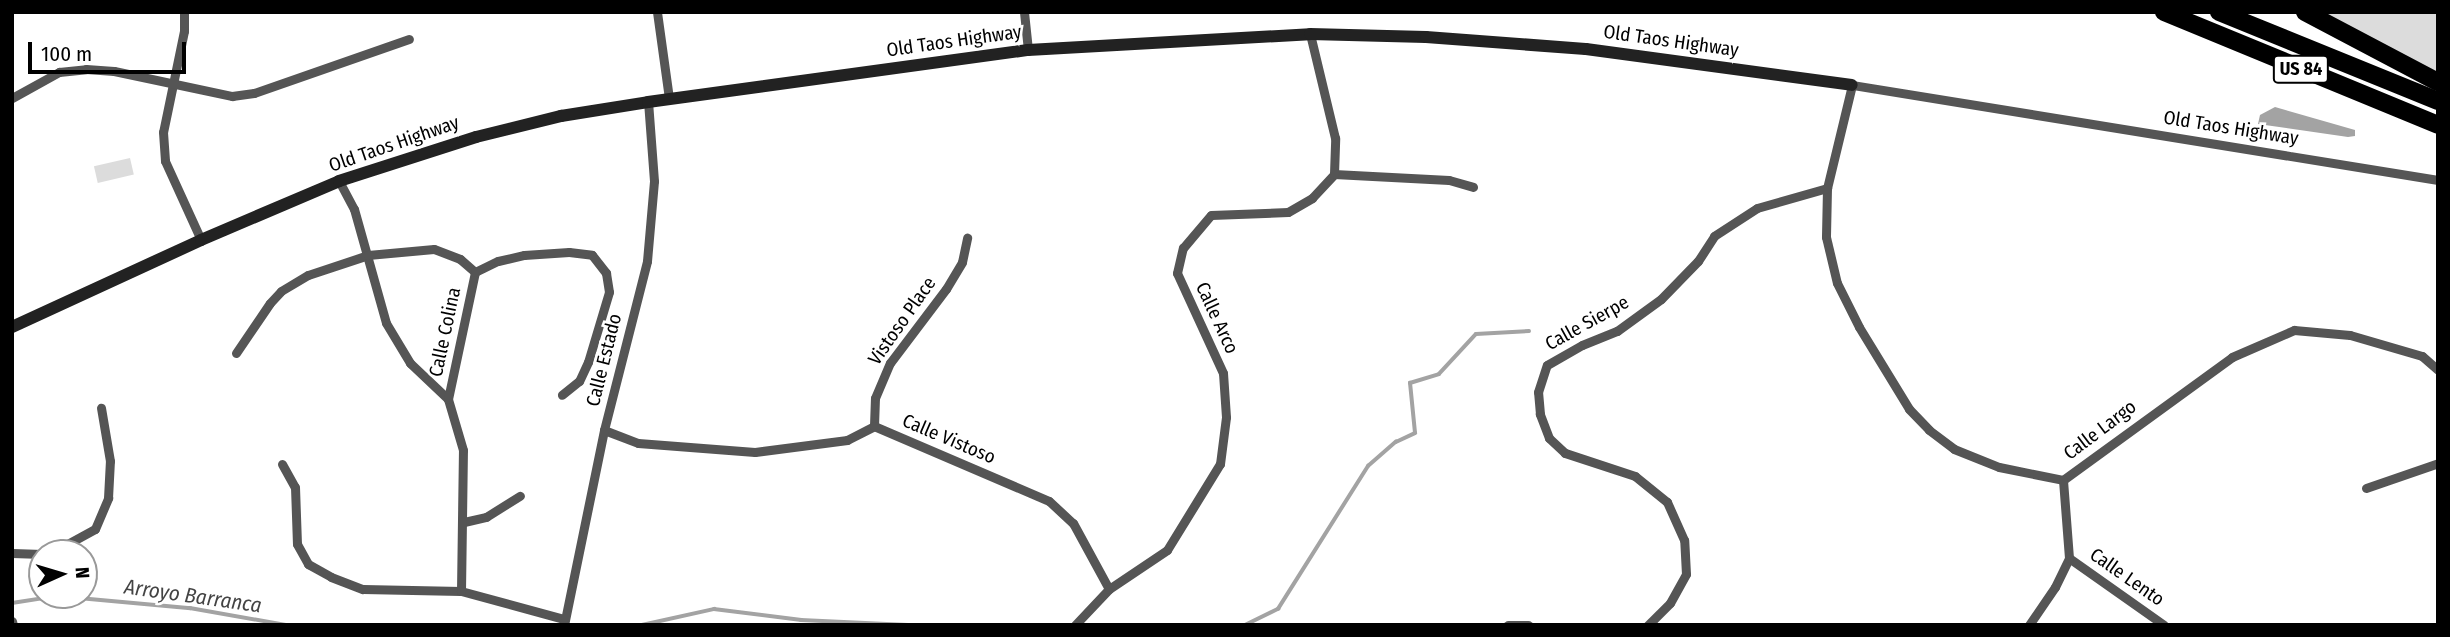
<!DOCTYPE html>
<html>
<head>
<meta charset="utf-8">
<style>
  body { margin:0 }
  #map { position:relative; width:2450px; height:637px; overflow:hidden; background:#fff; font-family:"Fira Sans Condensed",sans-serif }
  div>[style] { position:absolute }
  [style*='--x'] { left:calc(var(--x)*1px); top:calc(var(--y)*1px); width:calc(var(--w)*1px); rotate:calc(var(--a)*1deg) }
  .green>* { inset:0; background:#dcdcdc; transform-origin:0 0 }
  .water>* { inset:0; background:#a3a3a3 }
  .stream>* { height:3.5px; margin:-1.75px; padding:0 1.75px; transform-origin:1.75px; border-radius:1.75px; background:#a3a3a3 }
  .street>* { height:9px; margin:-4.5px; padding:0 4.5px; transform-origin:4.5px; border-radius:4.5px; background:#555 }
  .secondary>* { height:12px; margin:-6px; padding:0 6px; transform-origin:6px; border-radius:6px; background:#222 }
  .highway>* { height:18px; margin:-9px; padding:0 9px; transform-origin:9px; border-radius:9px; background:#000 }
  span { translate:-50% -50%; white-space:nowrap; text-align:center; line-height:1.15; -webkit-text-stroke:5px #fff; paint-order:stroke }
  .shield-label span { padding:2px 5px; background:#fff; border:2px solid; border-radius:5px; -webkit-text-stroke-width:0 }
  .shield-label { font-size:18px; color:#000; font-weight:700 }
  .street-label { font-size:19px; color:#000 }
  .water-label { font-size:21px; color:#444; font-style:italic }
  .frame { position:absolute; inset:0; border:14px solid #000; pointer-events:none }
  .north { position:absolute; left:28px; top:539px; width:70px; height:70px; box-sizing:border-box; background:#fff; border:2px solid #999; border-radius:50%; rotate:86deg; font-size:19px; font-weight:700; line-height:28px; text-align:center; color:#000 }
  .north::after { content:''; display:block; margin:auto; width:24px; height:32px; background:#000; clip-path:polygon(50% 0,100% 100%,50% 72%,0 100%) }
  .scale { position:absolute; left:28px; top:42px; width:158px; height:32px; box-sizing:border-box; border:4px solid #000; border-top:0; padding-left:9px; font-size:21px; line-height:24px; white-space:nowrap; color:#000; -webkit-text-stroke:5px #fff; paint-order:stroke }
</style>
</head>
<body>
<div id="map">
  <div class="green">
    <i style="clip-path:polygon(2321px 12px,2438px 12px,2438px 73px)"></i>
    <i style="left:130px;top:158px;width:17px;height:37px;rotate:77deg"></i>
  </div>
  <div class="water">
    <i style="clip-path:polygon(2275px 107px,2355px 130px,2355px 136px,2348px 137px,2258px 124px,2260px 115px)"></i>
  </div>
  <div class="stream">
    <i style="--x:12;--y:603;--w:46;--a:-8.8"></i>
    <i style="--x:57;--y:596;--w:134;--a:5.2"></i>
    <i style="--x:190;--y:608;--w:97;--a:10"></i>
    <i style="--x:642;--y:625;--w:74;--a:-12.5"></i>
    <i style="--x:714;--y:609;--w:88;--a:7.2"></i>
    <i style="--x:801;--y:620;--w:107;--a:2.7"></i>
    <i style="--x:1245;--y:625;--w:37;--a:-26"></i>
    <i style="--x:1278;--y:609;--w:169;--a:-57.8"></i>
    <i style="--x:1368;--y:466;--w:37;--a:-41"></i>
    <i style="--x:1396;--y:442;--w:21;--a:-25"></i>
    <i style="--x:1415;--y:433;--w:50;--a:-95.7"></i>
    <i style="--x:1410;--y:383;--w:30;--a:-17"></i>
    <i style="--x:1439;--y:374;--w:54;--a:-47.2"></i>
    <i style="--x:1476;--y:334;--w:53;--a:-3.2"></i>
  </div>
  <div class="street">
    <i style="--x:184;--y:12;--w:19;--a:90"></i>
    <i style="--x:184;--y:31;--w:103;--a:101.7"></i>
    <i style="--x:163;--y:132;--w:29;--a:86"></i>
    <i style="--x:165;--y:161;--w:87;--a:65.5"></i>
    <i style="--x:657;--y:12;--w:88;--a:82.1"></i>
    <i style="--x:1024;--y:12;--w:38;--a:84"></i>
    <i style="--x:12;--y:98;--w:54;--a:-29"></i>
    <i style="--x:59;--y:72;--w:27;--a:-6"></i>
    <i style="--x:86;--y:69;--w:28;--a:4"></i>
    <i style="--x:114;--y:71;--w:121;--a:12"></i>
    <i style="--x:232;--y:96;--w:22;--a:-8"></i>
    <i style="--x:254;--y:93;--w:164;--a:-19.2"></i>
    <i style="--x:1334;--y:174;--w:115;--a:3"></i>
    <i style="--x:1449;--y:180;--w:25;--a:16"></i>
    <i style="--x:2438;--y:180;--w:594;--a:-170.79"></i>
    <i style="--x:1852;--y:85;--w:106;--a:103.6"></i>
    <i style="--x:1827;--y:188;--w:49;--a:91.2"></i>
    <i style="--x:1826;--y:237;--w:47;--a:76.6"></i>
    <i style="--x:1837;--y:283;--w:49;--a:63.4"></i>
    <i style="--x:1859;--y:327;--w:96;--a:58.6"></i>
    <i style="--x:1909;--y:409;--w:29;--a:46"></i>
    <i style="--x:1929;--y:430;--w:31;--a:37"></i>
    <i style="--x:1954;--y:449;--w:48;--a:21.8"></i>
    <i style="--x:1999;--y:467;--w:65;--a:11.5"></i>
    <i style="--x:2063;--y:480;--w:209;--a:-36"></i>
    <i style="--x:2232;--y:357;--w:68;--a:-23.5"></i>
    <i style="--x:2294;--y:330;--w:56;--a:5.1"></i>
    <i style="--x:2350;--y:335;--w:75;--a:16.3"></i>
    <i style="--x:2422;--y:356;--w:21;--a:41"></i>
    <i style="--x:339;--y:181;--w:32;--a:62"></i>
    <i style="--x:354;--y:209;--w:118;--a:74.3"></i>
    <i style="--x:386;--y:323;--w:47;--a:59"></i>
    <i style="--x:410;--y:363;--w:52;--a:43.5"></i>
    <i style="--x:236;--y:353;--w:60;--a:-55.8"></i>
    <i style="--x:270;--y:303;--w:16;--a:-47"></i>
    <i style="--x:281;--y:291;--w:31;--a:-31"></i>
    <i style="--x:308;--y:275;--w:63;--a:-18.4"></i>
    <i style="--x:368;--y:255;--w:66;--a:-5.2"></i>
    <i style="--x:434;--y:249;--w:28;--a:21"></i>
    <i style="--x:460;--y:259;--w:20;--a:41"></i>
    <i style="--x:874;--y:426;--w:28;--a:-88"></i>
    <i style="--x:875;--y:398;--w:38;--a:-67"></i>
    <i style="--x:890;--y:363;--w:93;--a:-52.9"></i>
    <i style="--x:946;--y:289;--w:31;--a:-59"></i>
    <i style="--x:962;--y:262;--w:25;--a:-78"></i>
    <i style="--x:604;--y:430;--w:36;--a:21"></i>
    <i style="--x:638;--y:443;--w:117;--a:4.4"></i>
    <i style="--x:755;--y:452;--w:93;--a:-7.4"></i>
    <i style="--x:847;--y:440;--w:30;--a:-27"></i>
    <i style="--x:874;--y:426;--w:190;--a:23.2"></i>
    <i style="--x:1049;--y:501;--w:33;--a:43"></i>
    <i style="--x:1073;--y:523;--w:75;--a:61.4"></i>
    <i style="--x:282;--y:464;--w:26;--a:61"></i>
    <i style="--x:295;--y:487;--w:57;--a:88"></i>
    <i style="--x:297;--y:544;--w:23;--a:61"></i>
    <i style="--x:308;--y:564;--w:26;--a:29"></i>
    <i style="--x:331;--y:577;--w:34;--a:21"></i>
    <i style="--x:363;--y:589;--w:98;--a:1.2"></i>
    <i style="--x:461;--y:591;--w:107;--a:15.2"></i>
    <i style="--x:2366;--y:488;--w:76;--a:-19.1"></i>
    <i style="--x:464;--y:522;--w:23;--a:-13"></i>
    <i style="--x:486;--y:517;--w:40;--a:-32"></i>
    <i style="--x:12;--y:553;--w:30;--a:2"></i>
    <i style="--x:51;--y:553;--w:50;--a:-28.6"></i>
    <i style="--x:95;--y:529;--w:34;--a:-67"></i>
    <i style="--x:108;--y:498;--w:37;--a:-87"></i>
    <i style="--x:110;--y:461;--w:54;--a:-99.6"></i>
    <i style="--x:2069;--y:558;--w:116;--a:35.2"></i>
    <i style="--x:461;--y:591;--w:141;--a:-89.2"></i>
    <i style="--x:463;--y:450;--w:53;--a:-106.4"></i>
    <i style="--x:448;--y:399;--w:130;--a:-78"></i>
    <i style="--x:475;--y:272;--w:25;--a:-26"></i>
    <i style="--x:498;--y:261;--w:27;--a:-13"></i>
    <i style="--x:524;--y:255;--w:45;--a:-3.8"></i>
    <i style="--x:569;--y:252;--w:23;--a:7"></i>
    <i style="--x:592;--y:255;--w:23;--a:52"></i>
    <i style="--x:606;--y:273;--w:19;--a:81"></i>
    <i style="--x:609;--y:292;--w:73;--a:106.7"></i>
    <i style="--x:588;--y:362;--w:21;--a:115"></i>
    <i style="--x:579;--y:381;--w:22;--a:141"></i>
    <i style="--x:12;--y:621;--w:4;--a:76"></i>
    <i style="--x:564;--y:625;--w:199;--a:-78.4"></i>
    <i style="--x:604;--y:430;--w:174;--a:-75.7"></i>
    <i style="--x:647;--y:261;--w:80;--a:-85"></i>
    <i style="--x:654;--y:181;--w:79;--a:-94.3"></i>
    <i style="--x:1075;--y:625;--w:50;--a:-46.6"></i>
    <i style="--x:1109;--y:589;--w:70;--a:-33.9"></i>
    <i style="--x:1167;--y:550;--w:101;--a:-58.4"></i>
    <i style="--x:1220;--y:464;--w:47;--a:-82.7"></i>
    <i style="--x:1226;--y:417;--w:44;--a:-93.9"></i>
    <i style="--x:1223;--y:373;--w:110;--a:-114.7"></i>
    <i style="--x:1177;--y:273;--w:26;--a:-77"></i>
    <i style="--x:1183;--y:248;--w:43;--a:-49.7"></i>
    <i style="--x:1211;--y:215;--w:77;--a:-2.2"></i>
    <i style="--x:1288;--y:212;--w:28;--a:-30"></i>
    <i style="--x:1312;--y:198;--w:33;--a:-47"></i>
    <i style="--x:1334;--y:174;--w:36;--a:-88"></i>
    <i style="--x:1335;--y:138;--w:107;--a:-103.5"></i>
    <i style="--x:1508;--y:625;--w:20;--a:0"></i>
    <i style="--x:1648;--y:625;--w:31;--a:-45"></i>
    <i style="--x:1670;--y:603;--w:33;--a:-61"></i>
    <i style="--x:1686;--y:574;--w:34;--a:-93"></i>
    <i style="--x:1684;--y:540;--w:42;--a:-114.1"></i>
    <i style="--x:1667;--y:502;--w:41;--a:-140.9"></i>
    <i style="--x:1635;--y:476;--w:74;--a:-161.8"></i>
    <i style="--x:1565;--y:453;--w:22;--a:-137"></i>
    <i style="--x:1549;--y:438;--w:26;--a:-111"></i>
    <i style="--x:1540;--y:414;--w:22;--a:-95"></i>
    <i style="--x:1538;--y:392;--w:28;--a:-72"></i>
    <i style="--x:1547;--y:365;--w:40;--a:-29.7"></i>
    <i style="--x:1582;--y:345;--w:38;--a:-22"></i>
    <i style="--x:1617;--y:331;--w:54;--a:-36"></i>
    <i style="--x:1661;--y:299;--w:53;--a:-45.8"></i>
    <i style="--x:1698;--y:261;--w:30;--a:-57"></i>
    <i style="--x:1714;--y:236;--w:51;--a:-33.1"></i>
    <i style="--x:1757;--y:208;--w:73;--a:-15.9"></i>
    <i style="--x:2029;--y:625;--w:46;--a:-55.6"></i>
    <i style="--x:2055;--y:587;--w:32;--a:-64"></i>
    <i style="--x:2069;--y:558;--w:78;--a:-94.4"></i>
  </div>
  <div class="secondary">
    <i style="--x:12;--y:327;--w:208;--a:-24.7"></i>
    <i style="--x:201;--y:240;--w:150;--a:-23.1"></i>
    <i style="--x:339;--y:181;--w:144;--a:-17.8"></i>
    <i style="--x:476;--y:137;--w:88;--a:-13.9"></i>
    <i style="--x:561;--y:116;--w:88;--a:-9.1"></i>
    <i style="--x:648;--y:102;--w:384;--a:-7.8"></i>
    <i style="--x:1028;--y:50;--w:282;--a:-3.2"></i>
    <i style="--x:1310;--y:34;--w:116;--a:1.5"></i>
    <i style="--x:1426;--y:37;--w:160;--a:4.3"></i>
    <i style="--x:1586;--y:49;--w:268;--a:7.7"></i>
  </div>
  <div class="highway">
    <i style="--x:2164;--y:12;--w:296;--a:22.4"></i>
    <i style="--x:2219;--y:12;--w:236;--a:22.1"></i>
    <i style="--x:2305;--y:12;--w:150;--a:27.8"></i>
  </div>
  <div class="shield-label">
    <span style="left:2301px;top:69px">US 84</span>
  </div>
  <div class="street-label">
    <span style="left:954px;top:41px;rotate:-8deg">Old Taos Highway</span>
    <span style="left:1671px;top:41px;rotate:8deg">Old Taos Highway</span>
    <span style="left:2231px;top:128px;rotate:9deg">Old Taos Highway</span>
    <span style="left:394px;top:144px;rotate:-19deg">Old Taos Highway</span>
    <span style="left:1217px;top:318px;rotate:65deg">Calle Arco</span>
    <span style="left:902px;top:321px;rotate:-55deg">Vistoso Place</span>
    <span style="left:1587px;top:323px;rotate:-29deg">Calle Sierpe</span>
    <span style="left:445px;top:332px;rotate:-78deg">Calle Colina</span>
    <span style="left:604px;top:360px;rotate:-76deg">Calle Estado</span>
    <span style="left:2100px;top:430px;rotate:-37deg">Calle Largo</span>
    <span style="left:949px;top:439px;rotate:23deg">Calle Vistoso</span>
    <span style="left:2127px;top:577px;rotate:35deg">Calle Lento</span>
  </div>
  <div class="water-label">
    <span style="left:193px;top:596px;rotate:8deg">Arroyo Barranca</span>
  </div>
  <div class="frame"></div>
  <div class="north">N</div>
  <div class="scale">100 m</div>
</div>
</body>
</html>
